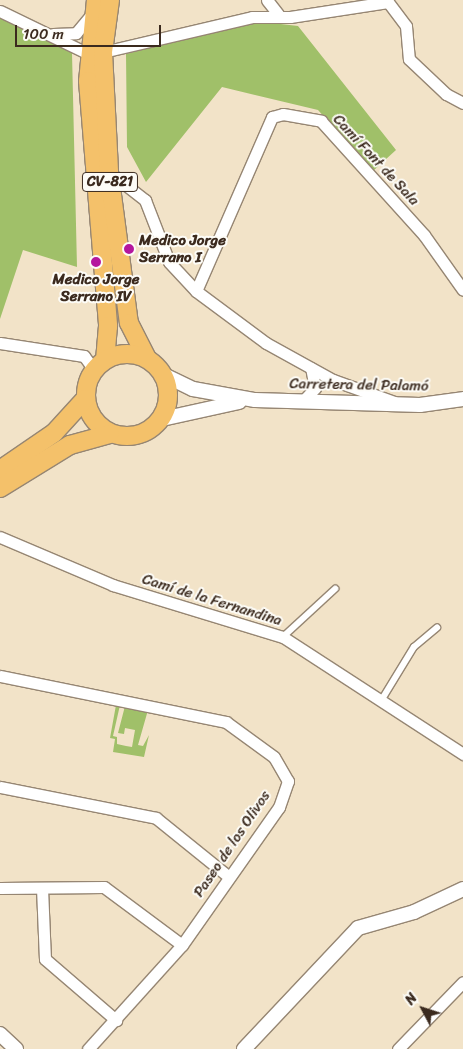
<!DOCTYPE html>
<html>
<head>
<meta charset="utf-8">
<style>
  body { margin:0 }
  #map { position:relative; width:463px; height:1049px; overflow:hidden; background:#f2e3c8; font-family:Sriracha,sans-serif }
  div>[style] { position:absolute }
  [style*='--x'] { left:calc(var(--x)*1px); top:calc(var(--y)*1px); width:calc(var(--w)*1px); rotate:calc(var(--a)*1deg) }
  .green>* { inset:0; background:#a0c069 }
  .roads { filter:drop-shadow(1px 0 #968673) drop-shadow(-1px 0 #968673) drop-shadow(0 1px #968673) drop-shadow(0 -1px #968673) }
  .service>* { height:5.5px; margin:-2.75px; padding:0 2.75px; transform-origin:2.75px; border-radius:2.75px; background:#fff }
  .minor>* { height:11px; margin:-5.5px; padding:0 5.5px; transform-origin:5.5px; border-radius:5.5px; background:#fff }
  .tertiary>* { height:14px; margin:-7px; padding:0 7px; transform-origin:7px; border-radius:7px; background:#fff }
  .primary>* { height:18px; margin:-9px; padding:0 9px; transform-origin:9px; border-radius:9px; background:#f4c16a }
  .primary>.ring { margin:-9px; padding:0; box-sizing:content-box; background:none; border:18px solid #f4c16a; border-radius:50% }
  .dots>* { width:14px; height:14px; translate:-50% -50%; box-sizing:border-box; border:2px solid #fdfcf7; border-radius:50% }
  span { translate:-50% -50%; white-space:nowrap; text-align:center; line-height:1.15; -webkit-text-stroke:4px #fdfcf7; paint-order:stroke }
  .shield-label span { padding:1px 4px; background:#fdfcf7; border:1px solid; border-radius:4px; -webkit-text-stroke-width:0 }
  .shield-label { font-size:14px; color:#3b2a1e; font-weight:700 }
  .street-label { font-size:15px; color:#3b2a1e }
  .poi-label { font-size:15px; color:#3b2a1e; font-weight:700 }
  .left { translate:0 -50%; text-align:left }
  .north { position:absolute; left:398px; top:984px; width:50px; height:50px; -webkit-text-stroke:4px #fdfcf7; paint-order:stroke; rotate:310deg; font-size:14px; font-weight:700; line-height:20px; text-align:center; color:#3b2a1e }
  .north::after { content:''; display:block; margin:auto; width:18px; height:22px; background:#3b2a1e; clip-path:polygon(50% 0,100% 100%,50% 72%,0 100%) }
  .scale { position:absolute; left:15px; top:25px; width:146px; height:22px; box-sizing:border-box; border:2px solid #3b2a1e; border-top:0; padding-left:6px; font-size:15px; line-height:18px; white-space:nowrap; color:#3b2a1e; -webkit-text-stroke:4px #fdfcf7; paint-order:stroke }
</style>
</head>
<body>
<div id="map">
  <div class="green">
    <i style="clip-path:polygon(0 18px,72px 53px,77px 267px,23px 250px,0 319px)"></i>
    <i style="clip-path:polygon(255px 21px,298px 26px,396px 150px,373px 171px,318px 110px,222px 87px,146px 182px,127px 147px,126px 54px)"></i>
    <i style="clip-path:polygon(116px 705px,120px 705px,113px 736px,117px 737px,117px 744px,126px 746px,132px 747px,135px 730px,125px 728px,124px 734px,118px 733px,125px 706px,148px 710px,138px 745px,143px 746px,149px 735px,144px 757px,113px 752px,115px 739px,110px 738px)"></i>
  </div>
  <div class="roads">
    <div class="service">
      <i style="--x:283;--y:637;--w:71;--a:-42.7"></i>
      <i style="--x:381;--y:701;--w:63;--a:-58.6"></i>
      <i style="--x:414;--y:647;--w:30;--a:-40"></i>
    </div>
    <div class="minor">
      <i style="--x:267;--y:0;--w:18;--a:52"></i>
      <i style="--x:388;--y:2;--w:30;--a:53"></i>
      <i style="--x:406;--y:26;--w:33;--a:85"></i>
      <i style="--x:409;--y:59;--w:51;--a:43.4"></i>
      <i style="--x:446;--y:94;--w:19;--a:28"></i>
      <i style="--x:0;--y:11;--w:99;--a:25.8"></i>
      <i style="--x:53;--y:34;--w:23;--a:-2"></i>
      <i style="--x:76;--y:33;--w:25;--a:-50"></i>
      <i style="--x:103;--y:52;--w:153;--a:-13.2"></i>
      <i style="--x:252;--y:17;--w:38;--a:0"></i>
      <i style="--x:290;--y:17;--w:99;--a:-8.7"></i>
      <i style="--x:109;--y:172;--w:46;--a:37.9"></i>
      <i style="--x:145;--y:200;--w:66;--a:68.8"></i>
      <i style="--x:169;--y:262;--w:40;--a:47"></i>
      <i style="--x:196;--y:291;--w:87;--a:36.6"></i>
      <i style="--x:266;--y:343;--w:77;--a:28.9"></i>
      <i style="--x:333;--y:380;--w:65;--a:19.8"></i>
      <i style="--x:196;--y:291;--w:190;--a:-66.4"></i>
      <i style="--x:272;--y:117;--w:11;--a:-15"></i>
      <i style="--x:283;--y:114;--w:39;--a:10"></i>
      <i style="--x:321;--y:121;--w:154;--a:47.9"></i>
      <i style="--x:424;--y:235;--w:67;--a:54.7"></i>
      <i style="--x:0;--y:343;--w:85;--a:8.8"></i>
      <i style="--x:84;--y:356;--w:17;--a:54"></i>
      <i style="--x:303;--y:401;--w:18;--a:-47"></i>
      <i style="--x:315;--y:388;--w:20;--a:-101"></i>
      <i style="--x:0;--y:537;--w:123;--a:23"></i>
      <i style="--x:113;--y:585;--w:178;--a:17"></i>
      <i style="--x:283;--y:637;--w:215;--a:33"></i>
      <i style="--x:0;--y:676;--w:231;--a:11.5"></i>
      <i style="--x:226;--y:722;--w:59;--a:36.1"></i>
      <i style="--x:274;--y:757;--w:28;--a:60"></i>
      <i style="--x:288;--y:781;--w:28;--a:109"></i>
      <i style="--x:279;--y:807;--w:169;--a:125.1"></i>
      <i style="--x:182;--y:945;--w:140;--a:132.1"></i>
      <i style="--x:0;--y:787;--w:159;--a:11.2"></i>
      <i style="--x:156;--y:818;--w:92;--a:38.9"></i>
      <i style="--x:0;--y:888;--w:104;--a:-0.6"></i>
      <i style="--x:104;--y:887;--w:97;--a:36.6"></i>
      <i style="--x:42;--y:888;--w:71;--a:87.6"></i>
      <i style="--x:45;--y:959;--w:94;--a:40.7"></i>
      <i style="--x:398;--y:1049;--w:93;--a:-45.9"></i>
    </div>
    <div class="tertiary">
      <i style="--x:162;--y:374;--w:34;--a:26"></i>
      <i style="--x:193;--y:389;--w:63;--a:10.1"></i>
      <i style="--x:255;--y:400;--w:165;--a:1.7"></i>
      <i style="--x:420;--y:405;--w:43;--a:-7.9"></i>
      <i style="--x:162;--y:419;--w:79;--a:-12.4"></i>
      <i style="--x:0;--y:1034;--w:22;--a:43"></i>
      <i style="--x:244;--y:1049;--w:166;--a:-46.7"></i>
      <i style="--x:358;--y:928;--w:58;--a:-15.9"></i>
      <i style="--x:414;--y:912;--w:54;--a:-25.1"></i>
    </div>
    <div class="primary">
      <i style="--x:96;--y:0;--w:81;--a:95.6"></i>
      <i style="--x:88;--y:81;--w:246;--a:85.3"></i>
      <i style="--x:108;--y:326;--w:34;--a:95"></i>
      <i style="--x:110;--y:0;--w:52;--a:97.7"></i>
      <i style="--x:103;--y:52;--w:120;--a:87.1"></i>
      <i style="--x:109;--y:172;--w:152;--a:82.5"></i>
      <i style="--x:129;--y:323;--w:39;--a:63"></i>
      <i class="ring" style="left:86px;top:354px;width:64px;height:64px"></i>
      <i style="--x:0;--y:470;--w:65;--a:-34.4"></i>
      <i style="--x:54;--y:433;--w:46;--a:-47.6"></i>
      <i style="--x:0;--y:488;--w:82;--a:-31.6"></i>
      <i style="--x:70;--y:445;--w:41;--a:-15.4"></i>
    </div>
  </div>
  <div class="dots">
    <i style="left:129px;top:249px;background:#b5179e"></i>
    <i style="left:96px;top:262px;background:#b5179e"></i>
  </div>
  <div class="shield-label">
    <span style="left:110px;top:182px">CV-821</span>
  </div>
  <div class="street-label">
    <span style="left:376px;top:160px;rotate:47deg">Camí Font de Sala</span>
    <span style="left:359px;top:385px;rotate:1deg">Carretera del Palamó</span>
    <span style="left:212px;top:600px;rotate:17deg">Camí de la Fernandina</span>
    <span style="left:232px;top:844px;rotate:-56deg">Paseo de los Olivos</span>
  </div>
  <div class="poi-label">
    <span class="left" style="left:139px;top:249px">Medico Jorge<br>Serrano I</span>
    <span style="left:96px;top:288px">Medico Jorge<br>Serrano IV</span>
  </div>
  <div class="north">N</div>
  <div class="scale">100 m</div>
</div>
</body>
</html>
